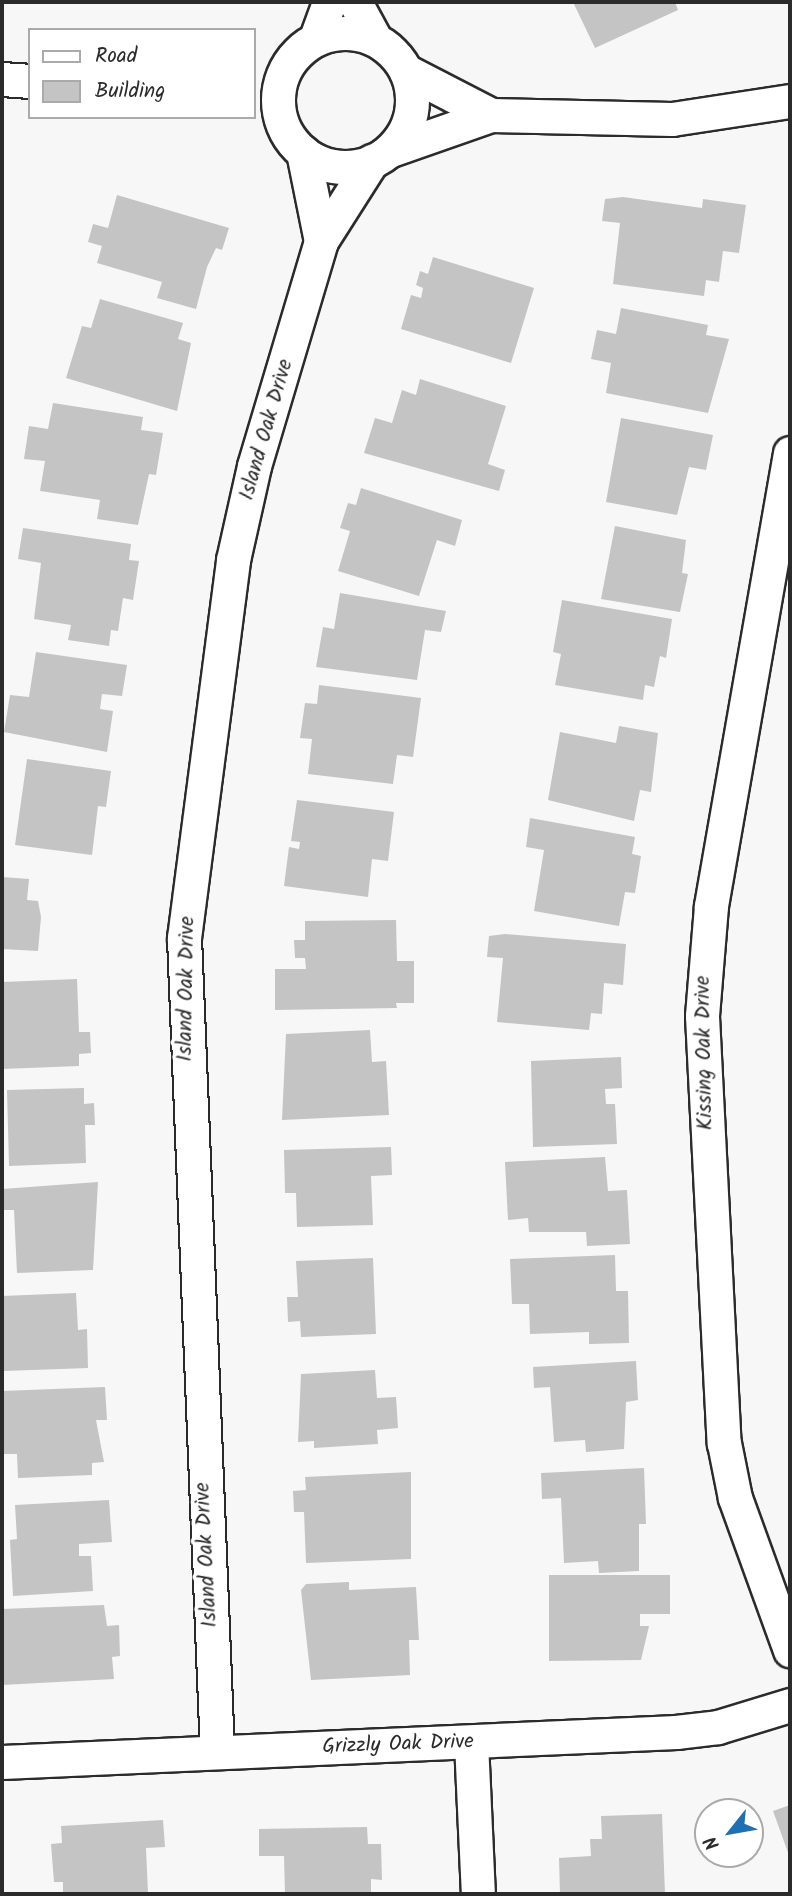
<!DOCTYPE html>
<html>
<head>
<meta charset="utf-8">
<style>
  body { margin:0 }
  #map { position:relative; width:792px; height:1896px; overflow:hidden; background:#f7f7f7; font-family:Kalam,sans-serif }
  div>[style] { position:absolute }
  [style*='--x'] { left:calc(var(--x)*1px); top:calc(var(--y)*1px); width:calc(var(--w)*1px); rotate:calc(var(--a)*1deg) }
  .building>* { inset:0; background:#c4c4c4 }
  .roads { filter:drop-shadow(2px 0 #2b2b2b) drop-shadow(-2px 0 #2b2b2b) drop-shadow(0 2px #2b2b2b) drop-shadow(0 -2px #2b2b2b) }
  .street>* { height:33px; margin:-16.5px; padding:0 16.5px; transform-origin:16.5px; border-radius:16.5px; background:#fff }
  .street>.ring { margin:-16.5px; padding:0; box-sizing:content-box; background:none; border:33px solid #fff; border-radius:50% }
  span { translate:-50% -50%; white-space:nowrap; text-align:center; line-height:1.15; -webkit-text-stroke:7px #fff; paint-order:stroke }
  .street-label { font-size:21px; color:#2b2b2b }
  .frame { position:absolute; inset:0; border:4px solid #2b2b2b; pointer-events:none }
  .legend { position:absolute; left:28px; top:28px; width:228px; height:91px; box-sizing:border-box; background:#fff; border:2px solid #aaa; margin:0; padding:9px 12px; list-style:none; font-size:21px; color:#2b2b2b }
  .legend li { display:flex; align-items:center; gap:14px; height:35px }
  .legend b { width:35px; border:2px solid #aaa }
  .north { position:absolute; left:694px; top:1798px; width:70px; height:70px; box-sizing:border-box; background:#fff; border:2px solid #aaa; border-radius:50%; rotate:239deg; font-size:19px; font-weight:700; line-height:28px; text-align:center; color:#2b2b2b }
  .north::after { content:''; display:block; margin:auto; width:24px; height:32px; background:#1f6fb2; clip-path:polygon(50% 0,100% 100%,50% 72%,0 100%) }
</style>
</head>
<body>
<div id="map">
  <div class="building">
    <i style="clip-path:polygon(573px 2px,675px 2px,678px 10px,595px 48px)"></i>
    <i style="clip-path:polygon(117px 195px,229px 228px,222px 250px,216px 248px,207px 267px,196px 309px,157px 298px,162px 282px,97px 263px,102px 246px,88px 242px,93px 224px,108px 228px)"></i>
    <i style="clip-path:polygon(623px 197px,702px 208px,703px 199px,746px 205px,739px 253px,723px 251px,719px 282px,706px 280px,704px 296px,613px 284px,620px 223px,602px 221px,605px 199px)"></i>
    <i style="clip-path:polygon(433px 257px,534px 288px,511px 363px,401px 329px,411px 295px,421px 298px,423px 288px,416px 285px,420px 271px,428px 274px)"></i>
    <i style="clip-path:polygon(100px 299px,183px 323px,178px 339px,191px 343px,177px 411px,66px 378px,82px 326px,91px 328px)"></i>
    <i style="clip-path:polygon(621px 308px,708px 325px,706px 335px,729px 339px,708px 413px,606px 393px,611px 363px,591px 359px,597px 330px,616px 334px)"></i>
    <i style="clip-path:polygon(420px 379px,506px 406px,488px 464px,505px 470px,499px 491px,364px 453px,375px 418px,392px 423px,402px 390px,416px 395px)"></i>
    <i style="clip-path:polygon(53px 403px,143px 417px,141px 430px,163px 433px,156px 475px,149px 474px,138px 525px,97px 519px,100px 500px,40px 491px,45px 461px,24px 459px,29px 426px,48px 429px)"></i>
    <i style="clip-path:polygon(621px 418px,713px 435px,706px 470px,689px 467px,677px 515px,606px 502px)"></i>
    <i style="clip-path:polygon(361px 488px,462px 520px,455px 546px,437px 540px,419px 596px,338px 571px,350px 531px,340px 528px,348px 503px,356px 505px)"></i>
    <i style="clip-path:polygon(615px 526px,686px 540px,682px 573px,688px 574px,680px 612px,601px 599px)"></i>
    <i style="clip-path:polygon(23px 528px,131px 544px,129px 560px,139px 561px,133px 600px,123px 598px,118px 631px,111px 630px,109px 646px,68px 640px,71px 625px,34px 619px,41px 563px,18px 559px)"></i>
    <i style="clip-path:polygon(340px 593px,446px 611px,441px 632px,425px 630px,417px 680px,316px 667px,323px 627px,334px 629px)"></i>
    <i style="clip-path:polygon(562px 600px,672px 619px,666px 658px,660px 656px,654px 687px,645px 685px,643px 700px,555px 685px,561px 654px,553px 652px)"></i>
    <i style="clip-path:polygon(36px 652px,127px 665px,122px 696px,102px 694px,100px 709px,113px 711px,107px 752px,4px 732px,10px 695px,29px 697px)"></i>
    <i style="clip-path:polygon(319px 685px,421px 698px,413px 757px,397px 755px,393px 784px,308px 774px,312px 739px,300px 738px,305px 703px,317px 704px)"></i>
    <i style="clip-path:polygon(619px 726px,658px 733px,651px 792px,640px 790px,634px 821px,548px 800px,560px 732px,616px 743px)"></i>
    <i style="clip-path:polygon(27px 759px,111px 771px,106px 807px,98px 806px,92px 855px,15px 845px)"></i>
    <i style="clip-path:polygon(297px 800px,394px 812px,388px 861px,372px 859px,368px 897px,284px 886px,289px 847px,299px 849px,300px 842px,291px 841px)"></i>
    <i style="clip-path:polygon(530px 818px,635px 837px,632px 854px,641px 856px,635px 893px,625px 892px,619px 926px,534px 911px,544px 850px,526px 847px)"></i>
    <i style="clip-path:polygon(2px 877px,29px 879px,27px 900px,38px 901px,41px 917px,38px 951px,2px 949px)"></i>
    <i style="clip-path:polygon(396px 920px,397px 961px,414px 961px,414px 1003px,396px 1003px,397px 1008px,275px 1010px,275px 969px,306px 969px,305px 958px,295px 958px,294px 940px,305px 940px,305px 921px)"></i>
    <i style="clip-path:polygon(505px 934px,626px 944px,623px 985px,604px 983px,602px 1014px,591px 1013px,589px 1030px,497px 1022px,503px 958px,487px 957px,489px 936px)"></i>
    <i style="clip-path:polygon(77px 979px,79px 1032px,90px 1032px,91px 1053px,79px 1054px,79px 1066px,2px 1069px,2px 982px)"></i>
    <i style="clip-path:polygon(370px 1030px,372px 1062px,386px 1061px,389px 1115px,282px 1120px,286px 1034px)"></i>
    <i style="clip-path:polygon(621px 1057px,622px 1088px,605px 1089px,606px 1104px,615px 1104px,617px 1144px,533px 1147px,531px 1061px)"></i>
    <i style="clip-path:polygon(84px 1088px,84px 1104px,94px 1103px,95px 1125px,85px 1125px,86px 1163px,9px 1166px,7px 1090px)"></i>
    <i style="clip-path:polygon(391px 1147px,392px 1175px,371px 1176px,373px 1225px,297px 1227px,296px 1193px,285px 1193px,284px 1150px)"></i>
    <i style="clip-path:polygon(605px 1157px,608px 1191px,627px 1190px,630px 1244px,587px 1246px,586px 1232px,529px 1232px,528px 1218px,508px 1220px,505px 1162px)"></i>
    <i style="clip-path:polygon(98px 1182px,93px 1270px,17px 1273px,14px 1210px,2px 1210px,2px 1189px)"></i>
    <i style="clip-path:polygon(615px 1255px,616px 1291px,628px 1291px,629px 1343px,589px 1344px,589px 1332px,530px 1334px,529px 1304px,512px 1304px,510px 1259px)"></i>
    <i style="clip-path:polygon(373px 1258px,376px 1334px,301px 1337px,300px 1321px,288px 1322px,287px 1297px,298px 1297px,296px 1261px)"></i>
    <i style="clip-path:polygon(76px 1293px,78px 1330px,87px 1329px,88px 1368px,4px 1371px,2px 1296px)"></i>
    <i style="clip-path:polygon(636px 1361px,638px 1400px,626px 1402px,624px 1449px,586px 1452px,585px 1440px,554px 1442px,550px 1387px,534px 1388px,533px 1367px)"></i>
    <i style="clip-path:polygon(375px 1370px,377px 1398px,396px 1397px,398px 1428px,377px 1430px,378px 1444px,314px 1448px,314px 1441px,298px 1442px,301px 1374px)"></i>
    <i style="clip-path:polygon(105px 1387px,107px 1420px,96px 1420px,104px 1462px,92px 1463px,92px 1475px,18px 1478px,17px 1454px,4px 1454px,2px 1391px)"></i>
    <i style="clip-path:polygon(644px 1468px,646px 1524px,639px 1524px,639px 1571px,599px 1573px,598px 1561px,564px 1563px,561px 1498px,542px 1499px,541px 1473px)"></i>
    <i style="clip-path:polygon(411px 1472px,411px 1559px,306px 1563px,304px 1512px,294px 1512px,293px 1491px,306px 1490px,305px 1477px)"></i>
    <i style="clip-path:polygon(109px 1500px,112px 1542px,79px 1544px,79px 1556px,91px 1556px,93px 1591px,13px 1596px,10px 1540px,17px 1539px,15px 1505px)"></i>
    <i style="clip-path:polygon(549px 1575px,670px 1575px,670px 1614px,640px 1614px,640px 1626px,649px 1626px,641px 1660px,549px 1661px)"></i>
    <i style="clip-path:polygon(349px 1582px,349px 1590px,416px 1587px,419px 1640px,409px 1640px,410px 1675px,311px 1680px,301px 1590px,306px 1584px)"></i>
    <i style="clip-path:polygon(104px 1605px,107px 1626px,119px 1625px,120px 1656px,112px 1657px,114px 1679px,2px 1685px,2px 1609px)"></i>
    <i style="clip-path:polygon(790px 1805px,790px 1858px,773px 1811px)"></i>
    <i style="clip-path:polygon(662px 1814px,665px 1894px,560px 1894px,559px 1858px,591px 1856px,590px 1839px,602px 1839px,601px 1816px)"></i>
    <i style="clip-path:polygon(163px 1820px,165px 1847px,146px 1848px,148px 1894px,63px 1894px,63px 1882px,54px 1882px,51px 1844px,62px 1843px,61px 1826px)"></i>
    <i style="clip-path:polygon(367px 1827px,368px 1844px,381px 1844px,382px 1880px,371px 1879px,371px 1894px,285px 1894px,284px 1856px,259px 1856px,259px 1829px)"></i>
  </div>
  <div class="roads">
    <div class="street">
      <i style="--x:355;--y:2;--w:42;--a:61.6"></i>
      <i class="ring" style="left:278px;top:33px;width:101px;height:101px"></i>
      <i style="--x:316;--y:38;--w:38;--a:-70"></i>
      <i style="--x:2;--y:79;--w:28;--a:4"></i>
      <i style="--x:491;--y:115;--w:181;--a:1.3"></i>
      <i style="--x:672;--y:119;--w:119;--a:-8.7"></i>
      <i style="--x:391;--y:150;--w:106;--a:-19.3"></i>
      <i style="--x:491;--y:115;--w:96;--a:-152.6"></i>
      <i style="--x:303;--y:152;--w:91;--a:78.6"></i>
      <i style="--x:321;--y:241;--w:95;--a:-57.5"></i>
      <i style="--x:790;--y:453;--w:460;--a:99.9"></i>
      <i style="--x:711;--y:906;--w:110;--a:94.7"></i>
      <i style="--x:702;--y:1016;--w:428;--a:87.1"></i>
      <i style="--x:724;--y:1443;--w:56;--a:78.7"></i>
      <i style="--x:735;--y:1498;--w:162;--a:70.1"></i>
      <i style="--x:471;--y:1742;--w:152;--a:87.4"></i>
      <i style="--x:217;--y:1752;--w:815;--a:-92.32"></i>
      <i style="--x:184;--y:938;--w:381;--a:-82.6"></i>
      <i style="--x:233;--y:560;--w:96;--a:-77.4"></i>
      <i style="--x:254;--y:466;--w:235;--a:-73.4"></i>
      <i style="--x:2;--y:1762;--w:675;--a:-2.55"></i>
      <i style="--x:676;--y:1732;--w:42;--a:-6.8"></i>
      <i style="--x:718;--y:1727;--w:75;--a:-17"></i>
    </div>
  </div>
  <div class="street-label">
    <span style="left:267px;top:430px;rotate:-74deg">Island Oak Drive</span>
    <span style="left:187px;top:989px;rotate:-89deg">Island Oak Drive</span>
    <span style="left:705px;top:1053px;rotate:-91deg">Kissing Oak Drive</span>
    <span style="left:207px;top:1555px;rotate:-93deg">Island Oak Drive</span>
    <span style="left:398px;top:1745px;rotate:-2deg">Grizzly Oak Drive</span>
  </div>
  <div class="frame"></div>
  <ul class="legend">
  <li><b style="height:9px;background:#fff"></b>Road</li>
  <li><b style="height:19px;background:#c4c4c4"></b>Building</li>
  </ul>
  <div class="north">N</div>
</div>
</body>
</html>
